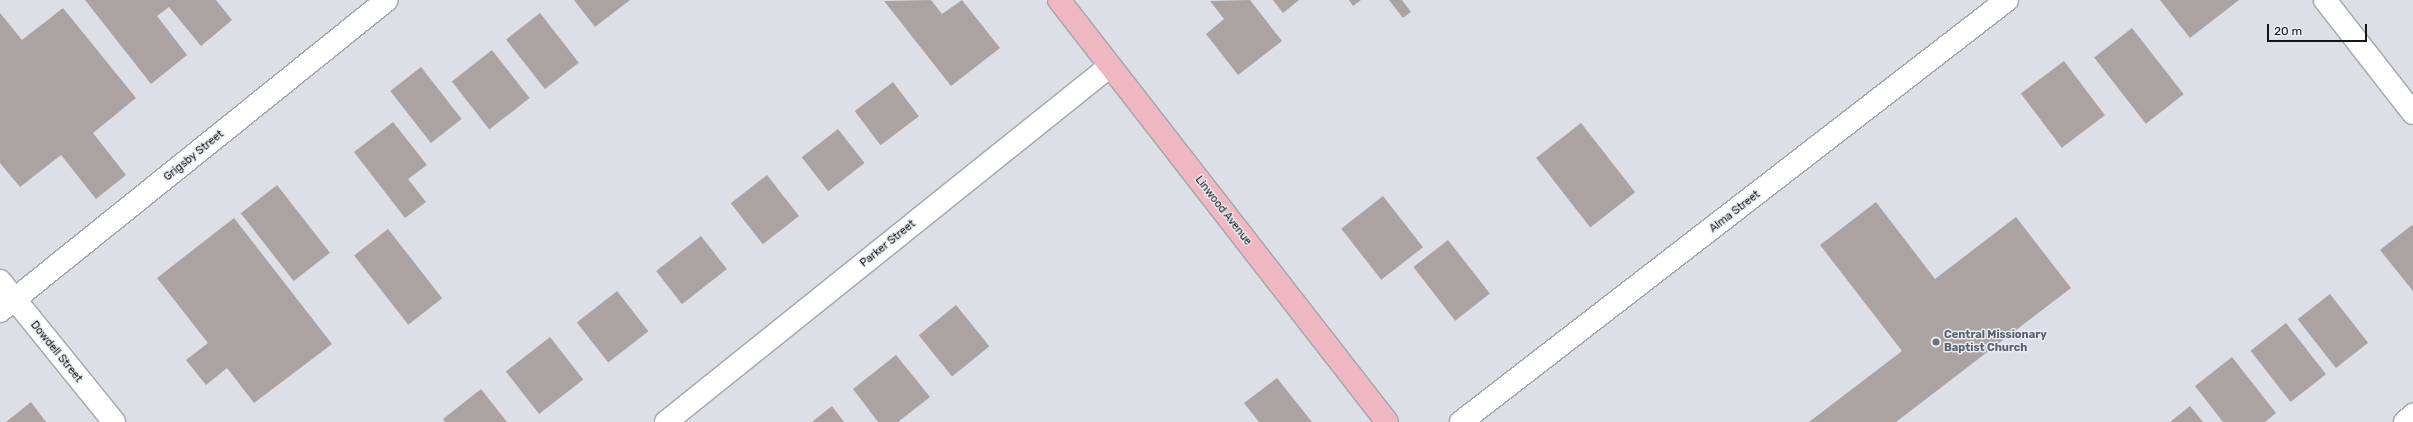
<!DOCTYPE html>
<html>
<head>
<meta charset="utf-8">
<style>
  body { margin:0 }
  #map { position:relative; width:2413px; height:422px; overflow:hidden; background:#dddfe6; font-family:Rubik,sans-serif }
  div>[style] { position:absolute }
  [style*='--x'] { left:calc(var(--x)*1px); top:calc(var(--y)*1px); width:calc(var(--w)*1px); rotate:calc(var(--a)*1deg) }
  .building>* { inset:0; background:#aba3a2; transform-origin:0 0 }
  .roads { filter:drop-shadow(1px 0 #a3a6ac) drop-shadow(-1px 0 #a3a6ac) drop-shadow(0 1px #a3a6ac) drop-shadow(0 -1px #a3a6ac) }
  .minor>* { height:22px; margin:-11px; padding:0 11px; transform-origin:11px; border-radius:11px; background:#fff }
  .major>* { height:22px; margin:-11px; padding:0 11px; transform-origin:11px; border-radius:11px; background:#efb7c2 }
  .dots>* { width:11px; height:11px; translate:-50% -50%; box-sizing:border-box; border:2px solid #eaecf3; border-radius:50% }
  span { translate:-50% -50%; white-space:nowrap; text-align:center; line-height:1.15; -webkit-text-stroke:3px #eaecf3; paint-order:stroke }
  .street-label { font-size:11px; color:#141517 }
  .worship-label { font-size:11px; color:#5b616d; font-weight:700 }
  .left { translate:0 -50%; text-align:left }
  .scale { position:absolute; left:2267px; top:24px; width:100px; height:18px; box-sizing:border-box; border:2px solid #141517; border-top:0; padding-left:5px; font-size:12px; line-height:14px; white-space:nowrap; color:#141517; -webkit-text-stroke:3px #eaecf3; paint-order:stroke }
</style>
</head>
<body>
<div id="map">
  <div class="building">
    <i style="clip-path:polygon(85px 0,216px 0,232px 20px,201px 46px,169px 7px,157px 16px,187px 55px,151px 84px)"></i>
    <i style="clip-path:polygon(574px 0,630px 0,595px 27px)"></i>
    <i style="clip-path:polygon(931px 0,942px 14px,962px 0,1000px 48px,951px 86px,884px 1px)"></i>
    <i style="clip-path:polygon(1250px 0,1282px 41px,1238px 75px,1206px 34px,1224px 19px,1210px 1px)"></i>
    <i style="clip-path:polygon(1273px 0,1299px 0,1283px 13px)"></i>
    <i style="clip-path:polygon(1349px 0,1361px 0,1353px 6px)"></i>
    <i style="clip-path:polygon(1389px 0,1402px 0,1411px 12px,1403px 18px)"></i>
    <i style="clip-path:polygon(2160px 0,2239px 0,2190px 38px)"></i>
    <i style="clip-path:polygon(63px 8px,136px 98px,93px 133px,126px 175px,96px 199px,61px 155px,20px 187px,0 163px,0 13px,22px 40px)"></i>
    <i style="left:540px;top:13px;width:63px;height:43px;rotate:52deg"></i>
    <i style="left:2132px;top:28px;width:84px;height:48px;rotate:52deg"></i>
    <i style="left:492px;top:50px;width:61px;height:51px;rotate:52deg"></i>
    <i style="left:2064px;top:61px;width:68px;height:54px;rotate:53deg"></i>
    <i style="left:421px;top:67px;width:66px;height:39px;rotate:52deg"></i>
    <i style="left:893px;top:82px;width:43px;height:48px;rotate:53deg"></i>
    <i style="clip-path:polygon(393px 122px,427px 165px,408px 179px,426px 202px,405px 218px,354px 152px)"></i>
    <i style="left:1581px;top:123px;width:88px;height:57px;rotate:52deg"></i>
    <i style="left:838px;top:129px;width:43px;height:46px;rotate:52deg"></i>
    <i style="left:767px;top:175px;width:52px;height:46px;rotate:52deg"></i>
    <i style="left:277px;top:185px;width:86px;height:46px;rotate:52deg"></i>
    <i style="left:1383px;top:196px;width:65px;height:53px;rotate:52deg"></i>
    <i style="clip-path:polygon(1876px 202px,1935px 279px,2016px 217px,2071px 288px,1896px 422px,1809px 422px,1902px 351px,1820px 245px)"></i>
    <i style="clip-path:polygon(234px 218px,332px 344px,254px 403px,227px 368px,206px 385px,186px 360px,208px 343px,157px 278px)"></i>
    <i style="clip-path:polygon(2412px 225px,2413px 226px,2413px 291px,2380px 250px)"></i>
    <i style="left:388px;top:229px;width:88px;height:43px;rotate:52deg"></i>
    <i style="left:701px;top:236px;width:42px;height:57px;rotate:52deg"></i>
    <i style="left:1448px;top:240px;width:68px;height:44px;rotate:52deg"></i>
    <i style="left:617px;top:291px;width:51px;height:51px;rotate:52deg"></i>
    <i style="left:2330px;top:294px;width:62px;height:41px;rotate:52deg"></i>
    <i style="left:956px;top:305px;width:53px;height:48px;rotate:51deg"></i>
    <i style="left:2286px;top:323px;width:65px;height:45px;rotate:52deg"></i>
    <i style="left:550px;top:337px;width:54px;height:56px;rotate:52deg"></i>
    <i style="clip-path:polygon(896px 355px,930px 397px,898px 422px,878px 422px,853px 389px)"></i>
    <i style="clip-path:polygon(2232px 357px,2276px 413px,2265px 422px,2223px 422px,2195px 386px)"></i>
    <i style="clip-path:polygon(1277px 378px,1312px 422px,1259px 422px,1244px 403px)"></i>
    <i style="clip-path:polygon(481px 389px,507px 422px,445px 422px,443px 419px)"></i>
    <i style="clip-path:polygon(31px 402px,46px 422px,6px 422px)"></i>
    <i style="clip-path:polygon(832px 406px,844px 422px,812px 422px)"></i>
    <i style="clip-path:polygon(2190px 406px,2203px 422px,2170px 422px)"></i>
  </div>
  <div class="roads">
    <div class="minor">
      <i style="--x:2325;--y:0;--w:143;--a:52.1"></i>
      <i style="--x:0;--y:281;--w:181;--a:51"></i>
      <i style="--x:0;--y:311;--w:496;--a:-38.8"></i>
      <i style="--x:666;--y:422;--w:569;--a:-38.72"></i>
      <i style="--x:1461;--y:422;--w:690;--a:-37.7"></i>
      <i style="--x:2405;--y:422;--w:11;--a:-41"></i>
    </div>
    <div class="major">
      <i style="--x:1059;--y:0;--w:534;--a:52.14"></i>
    </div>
  </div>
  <div class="dots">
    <i style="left:1936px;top:342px;background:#6b7280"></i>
  </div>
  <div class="street-label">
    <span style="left:194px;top:156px;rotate:-39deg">Grigsby Street</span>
    <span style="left:1223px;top:211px;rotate:52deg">Linwood Avenue</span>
    <span style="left:1735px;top:212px;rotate:-38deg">Alma Street</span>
    <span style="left:888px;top:244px;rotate:-39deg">Parker Street</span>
    <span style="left:56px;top:352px;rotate:51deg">Dowdell Street</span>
  </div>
  <div class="worship-label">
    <span class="left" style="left:1944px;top:342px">Central Missionary<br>Baptist Church</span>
  </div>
  <div class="scale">20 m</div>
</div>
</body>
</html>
